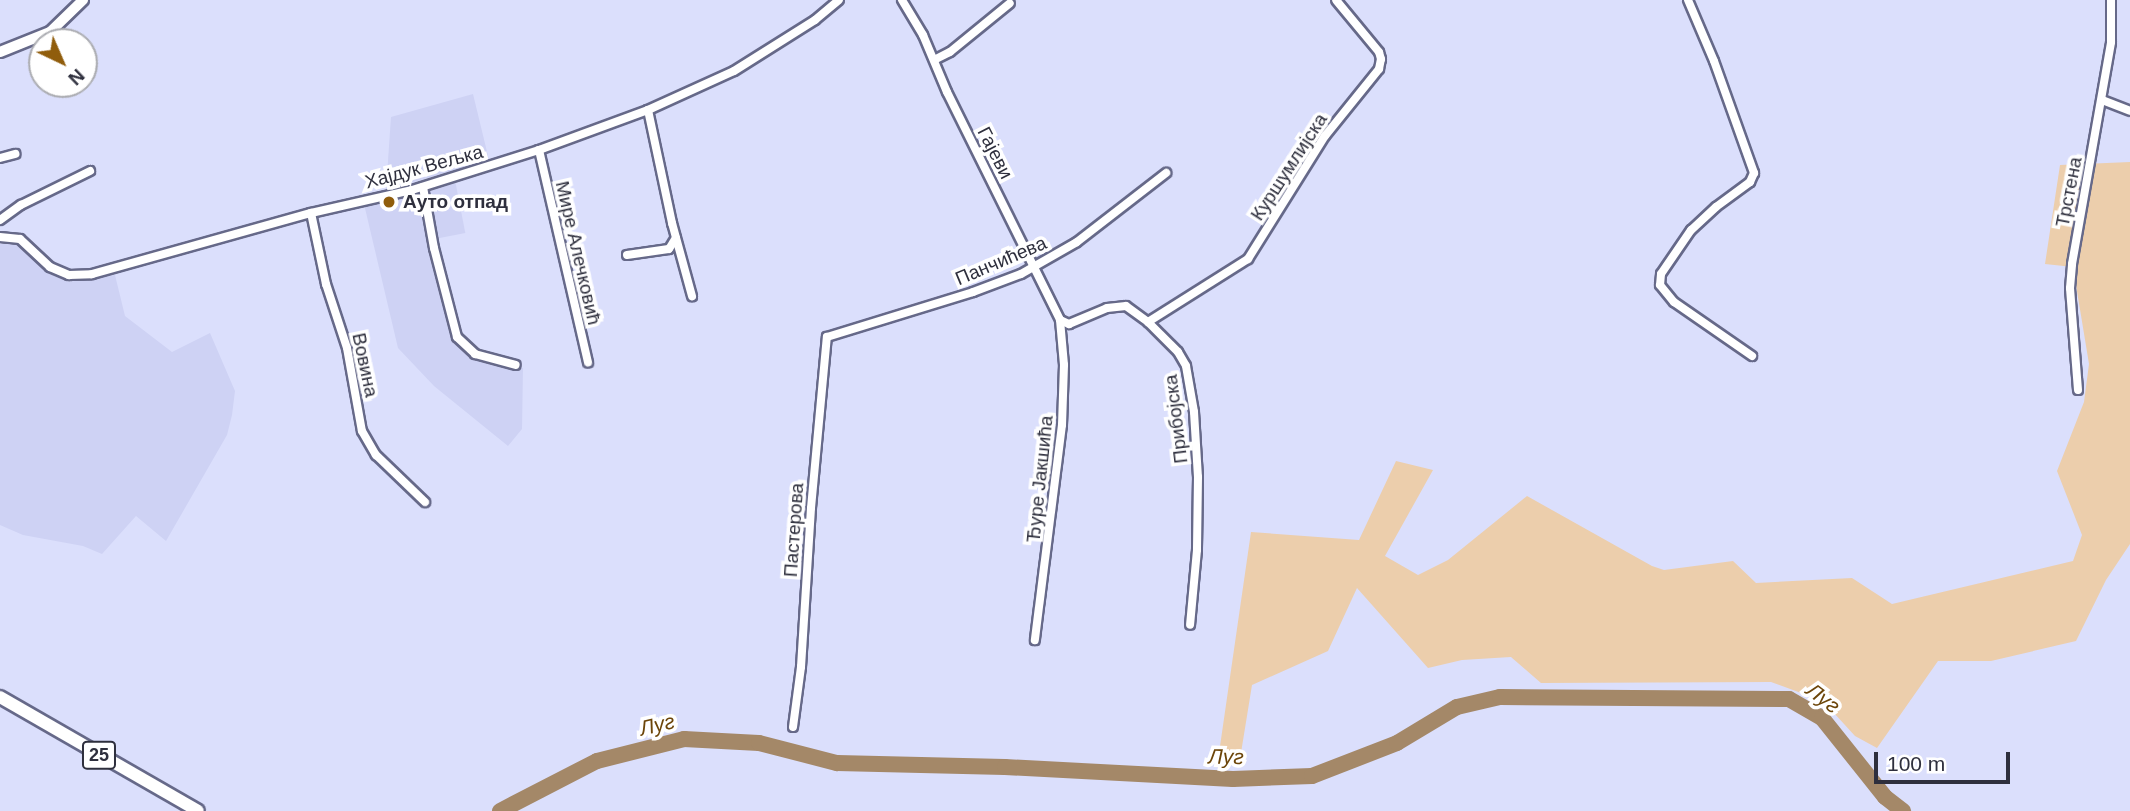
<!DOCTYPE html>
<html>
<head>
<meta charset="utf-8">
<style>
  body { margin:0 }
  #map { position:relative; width:2130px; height:811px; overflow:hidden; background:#dbdffc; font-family:Helvetica,sans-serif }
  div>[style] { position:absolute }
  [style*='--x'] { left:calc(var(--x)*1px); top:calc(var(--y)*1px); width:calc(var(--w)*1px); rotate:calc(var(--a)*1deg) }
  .built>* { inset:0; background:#ced2f4; transform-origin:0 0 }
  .green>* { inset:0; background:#ecceac }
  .stream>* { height:2.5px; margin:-1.25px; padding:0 1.25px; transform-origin:1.25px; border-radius:1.25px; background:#a48868 }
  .river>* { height:16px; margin:-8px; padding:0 8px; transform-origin:8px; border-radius:8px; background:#a48868 }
  .roads { filter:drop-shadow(2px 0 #666989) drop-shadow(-2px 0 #666989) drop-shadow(0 2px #666989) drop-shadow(0 -2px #666989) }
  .minor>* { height:8px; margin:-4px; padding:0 4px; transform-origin:4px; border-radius:4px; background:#fff }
  .secondary>* { height:10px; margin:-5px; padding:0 5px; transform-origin:5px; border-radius:5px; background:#fff }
  .primary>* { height:12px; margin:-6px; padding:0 6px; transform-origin:6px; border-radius:6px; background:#fff }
  .dots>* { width:19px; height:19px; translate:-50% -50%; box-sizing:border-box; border:4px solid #fff; border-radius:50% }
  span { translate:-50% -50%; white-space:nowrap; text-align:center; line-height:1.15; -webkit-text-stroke:7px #fff; paint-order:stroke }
  .shield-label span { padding:2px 5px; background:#fff; border:2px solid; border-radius:5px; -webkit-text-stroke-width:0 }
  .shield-label { font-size:18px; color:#2e2f3d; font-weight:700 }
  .street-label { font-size:19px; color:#2e2f3d }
  .poi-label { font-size:19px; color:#2e2f3d; font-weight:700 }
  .left { translate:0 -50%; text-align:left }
  .water-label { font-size:21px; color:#6c4509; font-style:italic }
  .north { position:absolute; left:28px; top:28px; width:70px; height:70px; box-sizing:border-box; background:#fff; border:2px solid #abacb1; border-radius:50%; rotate:136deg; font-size:19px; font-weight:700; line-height:28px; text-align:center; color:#2e2f3d }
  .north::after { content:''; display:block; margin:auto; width:24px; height:32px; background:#905d0c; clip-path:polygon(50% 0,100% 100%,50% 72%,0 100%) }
  .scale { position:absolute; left:1874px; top:752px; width:136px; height:32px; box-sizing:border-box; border:4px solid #2e2f3d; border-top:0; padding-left:9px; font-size:21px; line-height:24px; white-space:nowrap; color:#2e2f3d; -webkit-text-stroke:5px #fff; paint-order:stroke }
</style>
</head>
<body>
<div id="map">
  <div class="built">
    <i style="clip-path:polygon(473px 94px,489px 160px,386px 190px,391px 117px)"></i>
    <i style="left:455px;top:180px;width:54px;height:30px;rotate:79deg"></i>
    <i style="clip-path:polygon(419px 193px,452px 338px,476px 357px,523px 368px,522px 429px,508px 446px,434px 386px,398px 348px,364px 204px)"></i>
    <i style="clip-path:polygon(0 244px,18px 244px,52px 275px,68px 282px,115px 275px,125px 316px,172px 352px,210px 333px,235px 391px,232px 415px,227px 435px,166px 541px,136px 516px,102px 554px,83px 546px,23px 535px,0 525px)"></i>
  </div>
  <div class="green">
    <i style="clip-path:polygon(2130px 162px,2130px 544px,2106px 580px,2076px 641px,1991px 661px,1938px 661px,1877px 748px,1855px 736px,1823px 701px,1771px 682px,1541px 683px,1511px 657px,1462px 660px,1428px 668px,1357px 588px,1328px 651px,1252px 685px,1240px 759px,1218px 760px,1251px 532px,1359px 540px,1396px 461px,1433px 470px,1385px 556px,1418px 575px,1448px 560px,1527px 496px,1652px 566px,1664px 570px,1733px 561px,1756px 583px,1852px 578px,1892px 604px,2073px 561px,2082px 535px,2057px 471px,2084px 402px,2089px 364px,2073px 267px,2045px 264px,2060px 165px)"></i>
  </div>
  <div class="stream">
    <i style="--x:1891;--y:811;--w:9;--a:-90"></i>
  </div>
  <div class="river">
    <i style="--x:500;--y:811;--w:109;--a:-27.3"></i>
    <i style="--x:597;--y:761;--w:90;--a:-14.2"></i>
    <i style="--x:684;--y:739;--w:75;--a:3.1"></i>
    <i style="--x:759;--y:743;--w:81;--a:14.4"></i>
    <i style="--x:837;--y:763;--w:168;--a:1.4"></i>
    <i style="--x:1005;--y:767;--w:228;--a:3"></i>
    <i style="--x:1233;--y:779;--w:79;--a:-2.2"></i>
    <i style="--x:1312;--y:776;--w:91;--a:-21.2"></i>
    <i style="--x:1397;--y:743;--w:70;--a:-31"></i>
    <i style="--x:1457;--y:707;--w:44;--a:-13.1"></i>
    <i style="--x:1500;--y:697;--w:289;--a:0.4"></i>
    <i style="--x:1789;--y:699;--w:38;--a:30"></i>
    <i style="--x:1822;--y:718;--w:101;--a:51.4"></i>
    <i style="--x:1885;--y:797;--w:23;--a:38"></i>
  </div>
  <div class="roads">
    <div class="minor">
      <i style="--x:902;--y:0;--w:41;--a:59"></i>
      <i style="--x:923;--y:35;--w:62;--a:67.2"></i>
      <i style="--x:947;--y:92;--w:254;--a:63.6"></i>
      <i style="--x:1060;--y:320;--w:45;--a:84.9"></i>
      <i style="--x:1064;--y:365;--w:60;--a:91.9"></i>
      <i style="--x:1062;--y:425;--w:217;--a:97.2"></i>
      <i style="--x:1688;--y:0;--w:66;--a:66.9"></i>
      <i style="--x:1714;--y:61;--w:119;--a:70.3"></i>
      <i style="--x:1754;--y:173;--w:10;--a:114"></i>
      <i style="--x:1750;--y:182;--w:42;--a:143.7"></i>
      <i style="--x:1716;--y:207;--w:34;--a:137"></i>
      <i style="--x:1691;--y:230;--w:53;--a:124.3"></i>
      <i style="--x:1661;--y:274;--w:11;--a:95"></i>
      <i style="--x:1660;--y:285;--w:22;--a:51"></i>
      <i style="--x:1674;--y:302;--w:95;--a:34.7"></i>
      <i style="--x:934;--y:60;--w:18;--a:-27"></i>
      <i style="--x:950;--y:52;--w:77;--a:-39.2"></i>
      <i style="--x:2102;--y:100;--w:30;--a:21"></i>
      <i style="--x:648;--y:110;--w:116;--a:78"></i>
      <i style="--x:672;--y:223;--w:76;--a:74.7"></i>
      <i style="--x:539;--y:150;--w:218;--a:77"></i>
      <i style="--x:0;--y:158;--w:16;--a:-15"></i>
      <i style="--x:423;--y:187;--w:62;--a:79.8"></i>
      <i style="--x:434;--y:248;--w:92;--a:75.5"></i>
      <i style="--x:457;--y:337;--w:25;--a:43"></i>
      <i style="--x:475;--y:354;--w:42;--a:15"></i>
      <i style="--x:311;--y:213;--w:73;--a:78.1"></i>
      <i style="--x:326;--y:284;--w:67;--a:71.8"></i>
      <i style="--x:347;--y:348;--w:84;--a:79.8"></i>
      <i style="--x:362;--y:431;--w:28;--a:60"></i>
      <i style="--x:376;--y:455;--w:68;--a:43.8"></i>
      <i style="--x:0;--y:220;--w:26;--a:-36"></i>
      <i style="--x:21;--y:205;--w:77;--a:-26.2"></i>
      <i style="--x:0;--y:237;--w:20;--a:6"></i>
      <i style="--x:20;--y:239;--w:41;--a:43"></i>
      <i style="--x:50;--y:267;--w:21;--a:23"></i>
      <i style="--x:69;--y:275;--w:23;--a:-2"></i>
      <i style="--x:92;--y:274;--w:227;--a:-15.6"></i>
      <i style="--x:311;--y:213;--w:104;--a:-12.8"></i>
      <i style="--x:412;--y:190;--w:133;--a:-17.5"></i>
      <i style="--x:539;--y:150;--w:116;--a:-20.2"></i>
      <i style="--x:648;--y:110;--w:94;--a:-24.4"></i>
      <i style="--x:734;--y:71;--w:96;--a:-32.2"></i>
      <i style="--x:815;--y:20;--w:31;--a:-40"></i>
      <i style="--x:627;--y:255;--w:42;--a:-8.1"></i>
      <i style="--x:669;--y:249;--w:13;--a:-58"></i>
      <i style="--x:1060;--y:320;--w:10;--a:24"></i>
      <i style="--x:1069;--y:324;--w:41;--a:-22.8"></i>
      <i style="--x:1107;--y:308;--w:19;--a:-6"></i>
      <i style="--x:1126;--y:306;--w:27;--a:36"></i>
      <i style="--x:1148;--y:322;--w:42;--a:45"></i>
      <i style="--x:1178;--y:352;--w:16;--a:60"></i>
      <i style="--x:1186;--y:366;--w:47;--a:80.1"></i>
      <i style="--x:1194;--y:412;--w:65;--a:86.5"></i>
      <i style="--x:1198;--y:477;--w:73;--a:90.8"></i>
      <i style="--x:1197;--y:550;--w:75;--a:95.3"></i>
      <i style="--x:1148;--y:322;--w:118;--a:-32.2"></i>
      <i style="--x:1248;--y:259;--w:145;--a:-58"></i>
      <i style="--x:1325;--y:136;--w:86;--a:-51.1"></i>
      <i style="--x:1379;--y:69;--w:10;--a:-79"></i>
      <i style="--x:1381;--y:59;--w:7;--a:-106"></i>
      <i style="--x:1379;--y:52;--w:67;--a:-129.6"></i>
      <i style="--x:2078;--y:390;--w:102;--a:-94.5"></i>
      <i style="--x:2070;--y:288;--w:24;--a:-85"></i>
      <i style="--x:2072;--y:264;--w:225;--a:-80"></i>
      <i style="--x:2111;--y:42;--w:42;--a:-90"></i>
      <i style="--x:793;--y:727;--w:61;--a:-82.4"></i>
      <i style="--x:801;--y:667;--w:159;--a:-86.4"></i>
      <i style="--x:811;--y:508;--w:172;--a:-84.7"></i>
      <i style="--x:827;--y:337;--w:153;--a:-17.1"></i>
      <i style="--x:973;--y:292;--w:51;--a:-20.6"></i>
      <i style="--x:1021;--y:274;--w:64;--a:-29.7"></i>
      <i style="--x:1077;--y:242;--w:113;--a:-37.8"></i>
    </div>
    <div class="secondary">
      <i style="--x:0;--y:52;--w:54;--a:-21.8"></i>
      <i style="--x:50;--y:32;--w:46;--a:-44.1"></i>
    </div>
    <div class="primary">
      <i style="--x:0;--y:697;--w:228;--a:29.9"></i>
    </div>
  </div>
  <div class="dots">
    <i style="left:389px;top:202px;background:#905d0c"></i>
  </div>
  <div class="shield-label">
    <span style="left:99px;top:755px">25</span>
  </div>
  <div class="street-label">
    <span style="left:995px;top:153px;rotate:63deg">Гајеви</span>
    <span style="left:424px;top:167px;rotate:-15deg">Хајдук Вељка</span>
    <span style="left:1289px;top:167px;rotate:-57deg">Куршумлијска</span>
    <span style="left:2069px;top:192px;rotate:-79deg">Трстена</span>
    <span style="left:578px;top:253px;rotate:77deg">Мире Алечковић</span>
    <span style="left:1001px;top:261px;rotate:-23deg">Панчићева</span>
    <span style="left:365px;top:365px;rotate:78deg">Вовина</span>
    <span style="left:1176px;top:419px;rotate:-97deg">Прибојска</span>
    <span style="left:1040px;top:479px;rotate:-84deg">Ђуре Јакшића</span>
    <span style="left:794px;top:530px;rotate:-86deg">Пастерова</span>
  </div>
  <div class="poi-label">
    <span class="left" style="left:403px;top:202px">Ауто отпад</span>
  </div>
  <div class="water-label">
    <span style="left:1823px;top:698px;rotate:37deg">Луг</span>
    <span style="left:657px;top:725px;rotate:-13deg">Луг</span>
    <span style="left:1226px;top:757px;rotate:1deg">Луг</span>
  </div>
  <div class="north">N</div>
  <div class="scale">100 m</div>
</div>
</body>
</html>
